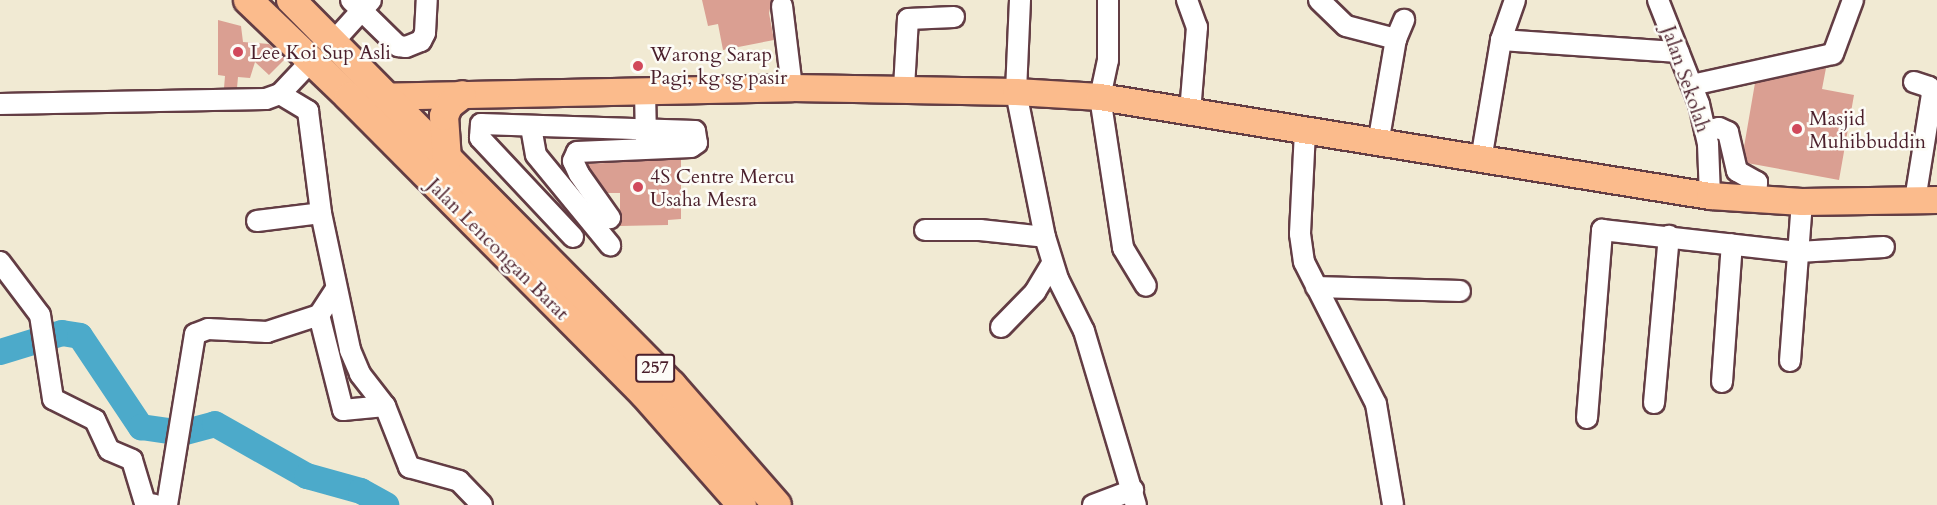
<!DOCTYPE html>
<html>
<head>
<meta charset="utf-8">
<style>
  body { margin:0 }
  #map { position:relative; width:1937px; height:505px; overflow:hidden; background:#f1ead3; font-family:Cardo,serif }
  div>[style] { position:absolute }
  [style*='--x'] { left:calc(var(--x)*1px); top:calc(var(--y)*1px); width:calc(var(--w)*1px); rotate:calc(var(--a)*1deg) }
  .river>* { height:26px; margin:-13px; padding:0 13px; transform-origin:13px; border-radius:13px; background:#4caaca }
  .building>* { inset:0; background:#da9f92 }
  .roads { filter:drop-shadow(2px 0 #633d44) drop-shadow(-2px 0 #633d44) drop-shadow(0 2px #633d44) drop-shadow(0 -2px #633d44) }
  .minor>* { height:20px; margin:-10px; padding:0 10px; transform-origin:10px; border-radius:10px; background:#fff }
  .major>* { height:26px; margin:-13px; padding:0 13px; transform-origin:13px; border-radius:13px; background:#fbbb8c }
  .highway>* { height:28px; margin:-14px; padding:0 14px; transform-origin:14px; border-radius:14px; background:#fbbb8c }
  .dots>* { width:16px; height:16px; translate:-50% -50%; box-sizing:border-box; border:3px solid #fdfcf7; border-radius:50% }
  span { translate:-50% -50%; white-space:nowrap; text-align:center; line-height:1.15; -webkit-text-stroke:5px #fdfcf7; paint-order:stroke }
  .shield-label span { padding:2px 4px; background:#fdfcf7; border:2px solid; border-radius:4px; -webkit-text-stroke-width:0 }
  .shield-label { font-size:18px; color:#4a1f2b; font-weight:700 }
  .poi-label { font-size:20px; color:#4a1f2b }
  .left { translate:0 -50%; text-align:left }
  .street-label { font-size:20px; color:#4a1f2b }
</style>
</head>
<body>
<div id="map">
  <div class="river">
    <i style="--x:0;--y:352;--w:65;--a:-17"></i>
    <i style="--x:62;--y:333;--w:18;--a:9"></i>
    <i style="--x:80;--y:336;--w:110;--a:56.2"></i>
    <i style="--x:141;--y:427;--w:41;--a:8.3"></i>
    <i style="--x:182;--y:433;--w:34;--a:-15"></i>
    <i style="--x:215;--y:424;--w:106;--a:29.5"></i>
    <i style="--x:307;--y:476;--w:56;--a:15.5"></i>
    <i style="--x:361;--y:491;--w:29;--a:29"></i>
  </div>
  <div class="building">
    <i style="clip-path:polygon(702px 0,772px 0,769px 13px,774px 40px,723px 50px,718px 24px,708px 26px)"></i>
    <i style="clip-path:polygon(218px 20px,241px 26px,243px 42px,269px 44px,285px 59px,269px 75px,255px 62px,250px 78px,238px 77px,237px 88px,224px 88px,225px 76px,218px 75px)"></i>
    <i style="clip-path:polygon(1826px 68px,1822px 89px,1854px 95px,1839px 180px,1747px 163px,1744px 147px,1755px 83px)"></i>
    <i style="clip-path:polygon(681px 159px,681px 219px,668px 220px,668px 225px,620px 226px,620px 193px,607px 193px,587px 164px)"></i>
  </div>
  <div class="roads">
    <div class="minor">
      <i style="--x:351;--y:0;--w:66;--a:44.4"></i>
      <i style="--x:398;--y:46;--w:8;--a:7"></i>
      <i style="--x:406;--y:47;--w:16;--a:-22"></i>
      <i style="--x:421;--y:41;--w:9;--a:-63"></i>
      <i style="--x:425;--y:33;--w:33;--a:-87"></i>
      <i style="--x:1020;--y:0;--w:92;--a:92.5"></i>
      <i style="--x:1016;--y:92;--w:148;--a:78.7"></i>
      <i style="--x:1045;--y:237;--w:44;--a:72.8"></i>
      <i style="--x:1058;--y:279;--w:58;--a:63.4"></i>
      <i style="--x:1084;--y:331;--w:182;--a:73.4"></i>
      <i style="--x:1108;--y:0;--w:60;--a:90"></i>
      <i style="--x:1108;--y:60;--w:38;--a:102"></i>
      <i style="--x:1100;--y:97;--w:153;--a:81.3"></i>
      <i style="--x:1123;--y:248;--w:44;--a:58.8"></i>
      <i style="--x:1187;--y:0;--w:29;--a:70"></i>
      <i style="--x:1197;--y:27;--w:85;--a:94.7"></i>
      <i style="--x:1319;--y:0;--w:37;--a:44"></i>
      <i style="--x:1346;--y:26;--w:52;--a:14.6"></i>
      <i style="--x:1658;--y:0;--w:112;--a:68.5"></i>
      <i style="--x:1699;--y:104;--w:41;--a:77.3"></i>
      <i style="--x:1708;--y:144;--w:52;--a:87.8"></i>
      <i style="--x:782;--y:6;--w:83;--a:83"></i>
      <i style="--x:1501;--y:40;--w:178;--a:3.9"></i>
      <i style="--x:334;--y:41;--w:55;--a:-47.9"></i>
      <i style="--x:1914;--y:82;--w:16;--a:18"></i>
      <i style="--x:1929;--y:87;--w:8;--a:67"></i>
      <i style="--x:1932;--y:94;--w:107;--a:99.1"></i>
      <i style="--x:1692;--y:85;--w:144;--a:-12.4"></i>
      <i style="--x:1833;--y:54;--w:58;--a:-69.7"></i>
      <i style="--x:904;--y:88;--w:69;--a:-86.7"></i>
      <i style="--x:908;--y:19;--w:46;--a:-2.5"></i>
      <i style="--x:645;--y:91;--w:48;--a:88.8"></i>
      <i style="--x:280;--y:94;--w:33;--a:31"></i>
      <i style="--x:308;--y:111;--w:103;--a:82.7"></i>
      <i style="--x:321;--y:213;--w:140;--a:78"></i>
      <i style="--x:350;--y:350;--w:26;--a:67"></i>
      <i style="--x:360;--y:374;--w:41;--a:52"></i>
      <i style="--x:0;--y:104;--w:266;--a:-1.1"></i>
      <i style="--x:266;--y:99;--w:15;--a:-20"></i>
      <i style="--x:280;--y:94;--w:47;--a:-46.7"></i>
      <i style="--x:531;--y:127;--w:28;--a:80"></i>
      <i style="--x:536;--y:155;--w:117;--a:50.6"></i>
      <i style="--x:1305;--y:131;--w:103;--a:92.8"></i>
      <i style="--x:1300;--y:234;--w:28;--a:82"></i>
      <i style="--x:1304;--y:262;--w:159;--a:63.1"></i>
      <i style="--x:1376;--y:404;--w:102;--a:80.4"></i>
      <i style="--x:1705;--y:131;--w:14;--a:-12"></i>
      <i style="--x:1719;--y:128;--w:10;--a:24"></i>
      <i style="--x:1728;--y:132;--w:40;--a:77"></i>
      <i style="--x:1737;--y:171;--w:23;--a:29"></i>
      <i style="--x:1757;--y:182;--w:17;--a:93"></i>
      <i style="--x:1378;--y:144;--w:107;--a:-80.3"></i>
      <i style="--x:1396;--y:39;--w:21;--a:-67"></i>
      <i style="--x:1481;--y:160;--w:122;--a:-80.5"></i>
      <i style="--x:1501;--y:40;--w:42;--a:-70.7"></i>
      <i style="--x:257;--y:221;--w:64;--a:-7.1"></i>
      <i style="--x:925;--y:230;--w:55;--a:0"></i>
      <i style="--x:980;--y:230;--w:65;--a:6.1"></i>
      <i style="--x:573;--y:237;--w:136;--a:-133.2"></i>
      <i style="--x:480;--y:138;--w:14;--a:-86"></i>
      <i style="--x:481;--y:124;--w:214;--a:1.9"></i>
      <i style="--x:695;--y:131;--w:12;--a:81"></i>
      <i style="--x:697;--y:143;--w:7;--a:146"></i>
      <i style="--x:691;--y:147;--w:114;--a:177.5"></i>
      <i style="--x:577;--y:152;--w:10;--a:114"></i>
      <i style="--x:573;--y:161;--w:14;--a:65"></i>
      <i style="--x:579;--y:174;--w:54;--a:54.8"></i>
      <i style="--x:0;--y:262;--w:66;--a:53"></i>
      <i style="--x:40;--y:315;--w:85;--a:81.2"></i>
      <i style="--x:53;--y:399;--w:47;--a:26.6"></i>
      <i style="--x:95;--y:420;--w:33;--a:65"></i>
      <i style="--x:109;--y:450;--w:25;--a:23"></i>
      <i style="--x:132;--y:460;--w:45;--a:73.2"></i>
      <i style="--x:145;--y:503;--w:10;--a:11"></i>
      <i style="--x:1316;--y:287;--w:144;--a:1.6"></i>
      <i style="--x:336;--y:289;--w:31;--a:123"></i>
      <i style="--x:319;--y:315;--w:98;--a:75.8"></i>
      <i style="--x:343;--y:410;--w:42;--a:-5.4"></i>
      <i style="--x:385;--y:406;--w:66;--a:68.5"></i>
      <i style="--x:409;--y:467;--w:52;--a:15.6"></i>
      <i style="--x:459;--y:481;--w:33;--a:46"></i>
      <i style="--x:1001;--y:327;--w:49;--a:-45.8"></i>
      <i style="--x:1035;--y:292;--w:33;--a:-59"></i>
      <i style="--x:1790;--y:361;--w:159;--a:-85.7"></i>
      <i style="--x:1722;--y:382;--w:138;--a:-85.9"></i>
      <i style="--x:1654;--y:403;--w:168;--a:-84.9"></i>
      <i style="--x:1587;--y:418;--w:189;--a:-85.4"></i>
      <i style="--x:1602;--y:230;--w:197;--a:6.4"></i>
      <i style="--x:1798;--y:252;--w:86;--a:-3.3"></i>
      <i style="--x:167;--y:505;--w:173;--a:-80.7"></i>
      <i style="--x:195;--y:334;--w:14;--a:-21"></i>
      <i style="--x:208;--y:329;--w:59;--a:2.9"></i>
      <i style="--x:267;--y:332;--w:55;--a:-18.1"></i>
      <i style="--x:1093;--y:505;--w:43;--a:-20.6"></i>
    </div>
    <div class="major">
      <i style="--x:371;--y:97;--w:421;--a:-1.2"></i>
      <i style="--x:792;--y:88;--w:224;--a:1"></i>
      <i style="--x:1016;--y:92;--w:84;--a:3.4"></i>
      <i style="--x:1100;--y:97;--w:618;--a:9.22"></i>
      <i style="--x:1710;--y:196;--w:92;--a:3.7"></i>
      <i style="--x:1802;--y:202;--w:135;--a:-0.8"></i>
    </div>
    <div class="highway">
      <i style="--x:248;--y:0;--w:140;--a:43.8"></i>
      <i style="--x:349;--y:97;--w:419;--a:45.2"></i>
      <i style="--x:644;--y:394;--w:148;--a:48.6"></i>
      <i style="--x:291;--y:0;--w:542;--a:45.3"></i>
      <i style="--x:672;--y:385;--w:159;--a:48.8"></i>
      <i style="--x:447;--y:160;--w:44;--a:-93.9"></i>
      <i style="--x:444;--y:116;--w:12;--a:-66"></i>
      <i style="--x:449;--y:105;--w:16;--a:-38"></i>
    </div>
  </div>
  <div class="dots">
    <i style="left:238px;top:52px;background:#d1495b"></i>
    <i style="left:638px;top:66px;background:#d1495b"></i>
    <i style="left:1797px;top:129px;background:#d1495b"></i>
    <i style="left:638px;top:187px;background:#d1495b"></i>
  </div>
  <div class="shield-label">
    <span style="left:655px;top:368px">257</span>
  </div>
  <div class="poi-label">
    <span class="left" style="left:250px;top:52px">Lee Koi Sup Asli</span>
    <span class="left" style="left:650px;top:66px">Warong Sarap<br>Pagi, kg sg pasir</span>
    <span class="left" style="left:1809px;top:130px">Masjid<br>Muhibbuddin</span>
    <span class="left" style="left:650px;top:188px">4S Centre Mercu<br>Usaha Mesra</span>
  </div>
  <div class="street-label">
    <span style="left:1686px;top:79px;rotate:71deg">Jalan Sekolah</span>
    <span style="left:498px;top:249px;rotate:45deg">Jalan Lencongan Barat</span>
  </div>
</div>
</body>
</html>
